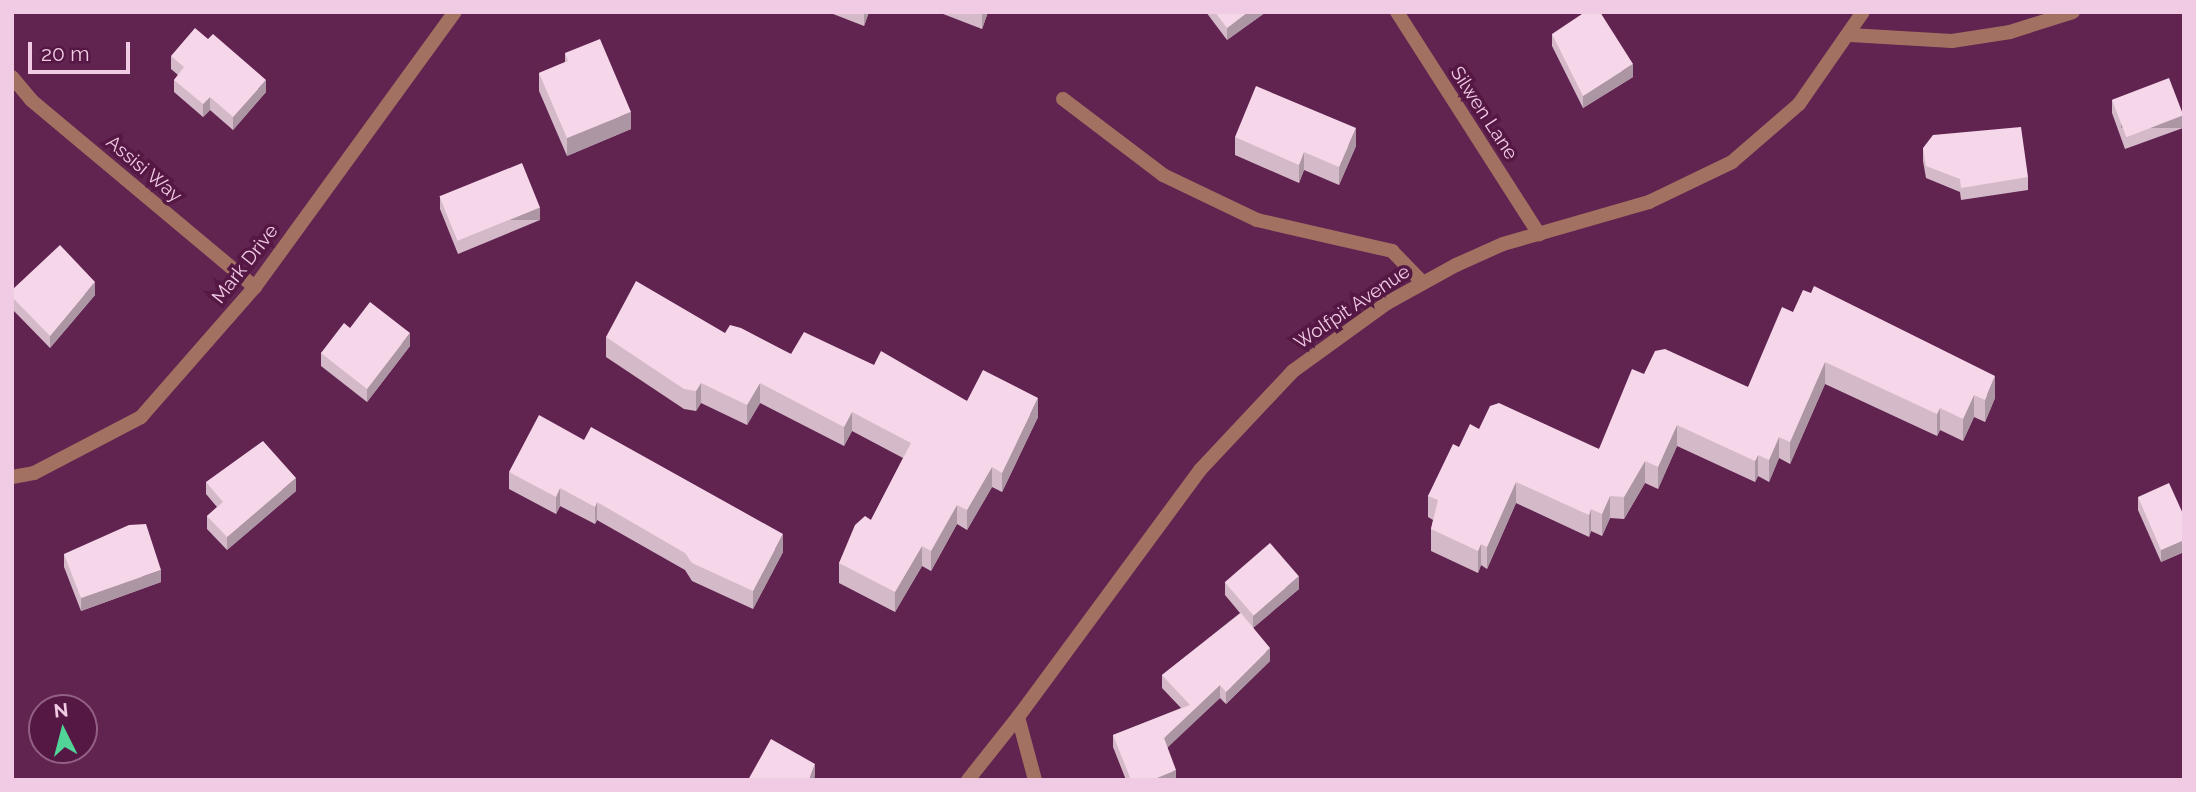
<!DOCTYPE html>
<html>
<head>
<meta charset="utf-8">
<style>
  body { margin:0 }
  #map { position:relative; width:2196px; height:792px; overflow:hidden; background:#612350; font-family:Raleway,sans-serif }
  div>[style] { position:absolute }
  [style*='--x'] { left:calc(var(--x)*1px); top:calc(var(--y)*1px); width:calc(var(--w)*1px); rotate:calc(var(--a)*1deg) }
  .minor>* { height:14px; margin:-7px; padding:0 7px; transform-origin:7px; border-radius:7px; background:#a37161 }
  .tertiary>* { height:14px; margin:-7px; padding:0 7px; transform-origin:7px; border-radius:7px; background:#a37161 }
  .wall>* { inset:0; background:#d4b9c9 }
  .shaded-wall>* { inset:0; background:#ac96a4; transform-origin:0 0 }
  .building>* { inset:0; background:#f6d7ea; transform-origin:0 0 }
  span { translate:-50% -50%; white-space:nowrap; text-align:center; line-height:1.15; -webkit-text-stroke:7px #551845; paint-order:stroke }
  .street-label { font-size:19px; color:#f1cbe4 }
  .frame { position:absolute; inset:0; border:14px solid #f1cbe4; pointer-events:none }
  .north { position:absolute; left:28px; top:694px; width:70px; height:70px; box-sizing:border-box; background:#551845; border:2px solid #936085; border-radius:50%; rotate:354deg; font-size:19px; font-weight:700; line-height:28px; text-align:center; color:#f1cbe4 }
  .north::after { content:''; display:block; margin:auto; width:24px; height:32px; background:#52d397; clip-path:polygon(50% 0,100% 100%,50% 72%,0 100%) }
  .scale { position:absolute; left:28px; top:42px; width:102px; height:32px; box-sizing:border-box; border:4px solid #f1cbe4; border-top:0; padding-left:9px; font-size:21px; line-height:24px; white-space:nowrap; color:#f1cbe4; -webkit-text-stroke:5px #551845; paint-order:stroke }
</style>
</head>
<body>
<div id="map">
  <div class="minor">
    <i style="--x:1397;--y:12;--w:264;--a:57.4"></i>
    <i style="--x:1850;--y:35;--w:102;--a:3.4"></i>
    <i style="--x:1952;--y:41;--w:59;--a:-8.8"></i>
    <i style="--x:2010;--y:32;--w:66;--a:-17.6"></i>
    <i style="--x:12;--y:77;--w:30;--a:50"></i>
    <i style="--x:31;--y:100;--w:292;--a:39.9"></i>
    <i style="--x:1063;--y:99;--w:126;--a:37.2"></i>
    <i style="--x:1163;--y:175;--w:104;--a:25.6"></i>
    <i style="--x:1257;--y:220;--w:139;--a:12.9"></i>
    <i style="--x:1392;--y:251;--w:43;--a:45.9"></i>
    <i style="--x:12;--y:477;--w:22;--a:-10"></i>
    <i style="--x:34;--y:473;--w:121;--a:-27.6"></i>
    <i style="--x:141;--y:417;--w:173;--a:-48.8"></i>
    <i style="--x:255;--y:287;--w:340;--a:-54"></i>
    <i style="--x:968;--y:780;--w:80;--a:-51.6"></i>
  </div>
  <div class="tertiary">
    <i style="--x:1035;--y:780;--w:65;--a:-105.1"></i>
    <i style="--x:1018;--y:717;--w:307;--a:-53.6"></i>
    <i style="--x:1200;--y:470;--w:136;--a:-46.8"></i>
    <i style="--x:1293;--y:371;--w:116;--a:-35.9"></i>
    <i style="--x:1387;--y:303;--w:79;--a:-28.8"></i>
    <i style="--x:1456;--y:265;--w:51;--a:-24.1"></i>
    <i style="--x:1503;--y:244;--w:152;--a:-16"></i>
    <i style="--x:1649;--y:202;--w:92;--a:-25.7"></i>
    <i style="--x:1732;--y:162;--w:89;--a:-40.9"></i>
    <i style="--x:1799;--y:104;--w:112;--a:-55.2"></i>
  </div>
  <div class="wall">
    <i style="clip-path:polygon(828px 12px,869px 12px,864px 26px)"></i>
    <i style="clip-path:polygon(938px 12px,988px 12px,982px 29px)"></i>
    <i style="clip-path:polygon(1206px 12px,1266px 12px,1227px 40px)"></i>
    <i style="clip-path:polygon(1552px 34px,1633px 77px,1583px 108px,1552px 46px)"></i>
    <i style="clip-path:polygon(565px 53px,631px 129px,567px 156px,539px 91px,539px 73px,565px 62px)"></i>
    <i style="clip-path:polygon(171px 56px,266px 92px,233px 130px,210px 110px,203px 117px,174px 92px,174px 80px,178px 75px,171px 69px)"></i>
    <i style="clip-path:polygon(2112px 100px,2183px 128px,2125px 149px,2112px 113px)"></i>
    <i style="clip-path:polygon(1235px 137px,1356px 146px,1339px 185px,1304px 170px,1299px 183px,1235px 155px)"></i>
    <i style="clip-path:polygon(1923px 148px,2028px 177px,2028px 190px,1961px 200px,1960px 192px,1926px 178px,1923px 161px)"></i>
    <i style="clip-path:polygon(440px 197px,540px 220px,458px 254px,440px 209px)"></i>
    <i style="clip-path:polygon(12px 290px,95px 295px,50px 348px,12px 309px)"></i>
    <i style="clip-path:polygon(1793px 312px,1995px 398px,1985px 422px,1974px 417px,1963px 441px,1940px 430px,1937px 436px,1825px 384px,1790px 464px,1779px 458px,1769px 482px,1758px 476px,1755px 482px,1677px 446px,1658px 489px,1645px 483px,1624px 519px,1610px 518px,1602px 536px,1591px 531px,1589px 537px,1516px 503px,1487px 569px,1481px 565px,1478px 573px,1431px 551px,1431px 529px,1433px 520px,1428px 517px,1428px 496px,1459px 447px,1479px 429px,1599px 449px,1644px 374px,1748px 387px)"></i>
    <i style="clip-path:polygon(350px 328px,410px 346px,367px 402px,321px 366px,321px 353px)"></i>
    <i style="clip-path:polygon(725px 333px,791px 354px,874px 365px,967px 401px,1038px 417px,1002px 492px,992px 487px,967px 530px,957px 524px,931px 571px,922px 566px,895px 612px,839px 583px,839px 563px,871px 520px,903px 458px,852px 431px,844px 446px,760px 403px,747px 425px,701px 403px,696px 411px,684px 409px,606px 357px,606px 337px)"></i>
    <i style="clip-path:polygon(509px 472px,783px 552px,753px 609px,692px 581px,685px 570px,597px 520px,595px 524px,560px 506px,556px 514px,509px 489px)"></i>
    <i style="clip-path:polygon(206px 482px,296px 491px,227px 550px,207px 529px,207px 516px,217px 507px,206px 494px)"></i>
    <i style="clip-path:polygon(2138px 497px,2184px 516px,2184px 552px,2161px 562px,2138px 510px)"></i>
    <i style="clip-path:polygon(64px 554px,161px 582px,81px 611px,64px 567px)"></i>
    <i style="clip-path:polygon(1225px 583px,1299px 589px,1253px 628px,1270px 661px,1226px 704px,1220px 698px,1167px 747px,1176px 780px,1126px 780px,1113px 747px,1113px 735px,1181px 708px,1162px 688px,1162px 675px,1240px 613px,1225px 595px)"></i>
  </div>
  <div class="shaded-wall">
    <i style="clip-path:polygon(864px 12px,869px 12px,864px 26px)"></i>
    <i style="clip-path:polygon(982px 12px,988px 12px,982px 29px)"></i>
    <i style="clip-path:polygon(1248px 12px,1266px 12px,1227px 40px,1227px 28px)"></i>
    <i style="clip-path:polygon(1633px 64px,1633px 77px,1583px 108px,1583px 96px)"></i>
    <i style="clip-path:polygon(266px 80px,266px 92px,233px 130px,233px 117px)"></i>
    <i style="clip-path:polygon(210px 97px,210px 110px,203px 117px,203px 104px)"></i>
    <i style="clip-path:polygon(631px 112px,631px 129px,567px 156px,567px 138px)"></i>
    <i style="left:2183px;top:115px;width:13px;height:62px;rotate:90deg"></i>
    <i style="clip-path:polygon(1356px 128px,1356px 146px,1339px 185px,1339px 167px)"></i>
    <i style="clip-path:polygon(1304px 152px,1304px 170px,1299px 183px,1299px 165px)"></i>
    <i style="left:540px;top:207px;width:13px;height:89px;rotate:90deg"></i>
    <i style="clip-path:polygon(95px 282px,95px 295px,50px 348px,50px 336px)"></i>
    <i style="clip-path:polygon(410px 333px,410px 346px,367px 402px,367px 389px)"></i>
    <i style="clip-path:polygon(1825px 362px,1825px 384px,1790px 464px,1790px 442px)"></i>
    <i style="clip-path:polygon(1995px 376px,1995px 398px,1985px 422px,1985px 400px)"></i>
    <i style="clip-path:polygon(701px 383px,701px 403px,696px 411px,696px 391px)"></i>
    <i style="clip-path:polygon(760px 383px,760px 403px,747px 425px,747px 405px)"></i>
    <i style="clip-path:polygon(1974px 395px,1974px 417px,1963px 441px,1963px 419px)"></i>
    <i style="clip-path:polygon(1038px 398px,1038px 417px,1002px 492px,1002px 473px)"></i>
    <i style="clip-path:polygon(1940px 408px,1940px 430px,1937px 436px,1937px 414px)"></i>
    <i style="clip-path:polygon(852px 412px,852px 431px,844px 446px,844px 427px)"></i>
    <i style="clip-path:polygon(1677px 425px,1677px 446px,1658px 489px,1658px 467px)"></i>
    <i style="clip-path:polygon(1779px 437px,1779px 458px,1769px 482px,1769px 460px)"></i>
    <i style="clip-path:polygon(1758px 455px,1758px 476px,1755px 482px,1755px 461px)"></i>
    <i style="clip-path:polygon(1645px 461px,1645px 483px,1624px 519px,1624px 497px)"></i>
    <i style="clip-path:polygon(992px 467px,992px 487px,967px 530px,967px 510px)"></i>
    <i style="clip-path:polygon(296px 478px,296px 491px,227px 550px,227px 537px)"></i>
    <i style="clip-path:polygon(1516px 482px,1516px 503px,1487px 569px,1487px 547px)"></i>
    <i style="clip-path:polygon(560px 488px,560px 506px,556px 514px,556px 497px)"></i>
    <i style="clip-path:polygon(1610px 496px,1610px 518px,1602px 536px,1602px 514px)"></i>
    <i style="clip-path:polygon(597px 502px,597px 520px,595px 524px,595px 507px)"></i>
    <i style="clip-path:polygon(957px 505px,957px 524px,931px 571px,931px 551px)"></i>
    <i style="clip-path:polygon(1591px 509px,1591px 531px,1589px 537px,1589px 515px)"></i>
    <i style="clip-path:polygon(783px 534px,783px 552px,753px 609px,753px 591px)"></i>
    <i style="clip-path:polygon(2184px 540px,2184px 552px,2161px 562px,2161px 550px)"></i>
    <i style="clip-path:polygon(1481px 544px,1481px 565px,1478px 573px,1478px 551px)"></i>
    <i style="clip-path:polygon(922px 546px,922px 566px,895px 612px,895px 592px)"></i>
    <i style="clip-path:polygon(161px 570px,161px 582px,81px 611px,81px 598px)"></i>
    <i style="clip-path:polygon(1299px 576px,1299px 589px,1253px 628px,1253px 616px)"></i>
    <i style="clip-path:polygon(1270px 648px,1270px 661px,1226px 704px,1226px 692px)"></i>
    <i style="clip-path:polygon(1220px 685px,1220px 698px,1164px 751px,1164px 738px)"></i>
    <i style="clip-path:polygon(815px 764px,815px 776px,814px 780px,809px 780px)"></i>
    <i style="clip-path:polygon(1176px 770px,1176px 780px,1152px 780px)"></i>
  </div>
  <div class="building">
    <i style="clip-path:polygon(1215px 12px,1248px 12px,1227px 28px)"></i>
    <i style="clip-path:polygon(1585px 12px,1600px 12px,1633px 64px,1583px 96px,1552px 34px)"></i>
    <i style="clip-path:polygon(195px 28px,208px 39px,213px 34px,266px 80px,233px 117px,210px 97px,203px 104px,174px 80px,184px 67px,171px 56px)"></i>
    <i style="clip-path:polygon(600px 39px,631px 112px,567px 138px,539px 73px,568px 61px,565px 53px)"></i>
    <i style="left:2169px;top:78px;width:40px;height:61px;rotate:69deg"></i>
    <i style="clip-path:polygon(1256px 86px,1356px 128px,1339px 167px,1304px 152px,1299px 165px,1235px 137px)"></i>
    <i style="clip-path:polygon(2021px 127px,2028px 177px,1961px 188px,1960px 179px,1926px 166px,1923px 148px,1933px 135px)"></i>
    <i style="left:522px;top:163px;width:48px;height:89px;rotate:68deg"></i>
    <i style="clip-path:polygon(60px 245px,95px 282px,50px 336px,12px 297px,12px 290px)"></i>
    <i style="clip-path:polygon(636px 281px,725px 333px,730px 325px,741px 328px,791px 354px,804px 332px,874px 365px,881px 351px,967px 401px,983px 370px,1038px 398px,1002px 473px,992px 467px,967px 510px,957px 505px,931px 551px,922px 546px,895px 592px,839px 563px,855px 525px,865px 516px,871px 520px,911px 443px,852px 412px,844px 427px,760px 383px,747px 405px,701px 383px,696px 391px,684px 389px,606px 337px)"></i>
    <i style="clip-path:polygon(1814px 286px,1995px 376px,1985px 400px,1974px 395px,1963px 419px,1940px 408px,1937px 414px,1825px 362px,1790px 442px,1779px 437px,1769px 460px,1758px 455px,1755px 461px,1677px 425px,1658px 467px,1645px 461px,1624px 497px,1610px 496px,1602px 514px,1591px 509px,1589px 515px,1516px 482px,1487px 547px,1481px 544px,1478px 551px,1431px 529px,1438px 500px,1428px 496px,1453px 444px,1459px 447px,1470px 424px,1479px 429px,1490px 406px,1499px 403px,1599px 449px,1632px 369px,1644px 374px,1655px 351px,1665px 349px,1748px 387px,1782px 307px,1793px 312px,1803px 290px,1811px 293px)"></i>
    <i style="clip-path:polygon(370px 302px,410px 333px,367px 389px,321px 353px,344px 323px,350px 328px)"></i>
    <i style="clip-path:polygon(539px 415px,584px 440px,591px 427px,783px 534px,753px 591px,692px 563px,685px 553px,597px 502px,595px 507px,560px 488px,556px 497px,509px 472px)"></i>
    <i style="clip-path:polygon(263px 441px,296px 478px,227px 537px,207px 516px,223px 502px,206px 482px)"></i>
    <i style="clip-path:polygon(2169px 483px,2184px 516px,2184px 540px,2161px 550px,2138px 497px)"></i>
    <i style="clip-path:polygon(146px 524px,161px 570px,81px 598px,64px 554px,129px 525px)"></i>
    <i style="left:1270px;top:543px;width:44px;height:60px;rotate:49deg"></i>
    <i style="clip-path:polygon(1241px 613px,1270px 648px,1226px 692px,1220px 685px,1164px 738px,1176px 770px,1152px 780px,1131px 780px,1113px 735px,1190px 705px,1162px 675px)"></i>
    <i style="clip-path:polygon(771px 739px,815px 764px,809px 780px,748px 780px)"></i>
  </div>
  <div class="street-label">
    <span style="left:1484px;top:113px;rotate:57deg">Silwen Lane</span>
    <span style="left:144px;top:169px;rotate:40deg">Assisi Way</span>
    <span style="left:245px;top:264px;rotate:-52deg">Mark Drive</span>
    <span style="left:1352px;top:307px;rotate:-34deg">Wolfpit Avenue</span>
  </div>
  <div class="frame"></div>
  <div class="north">N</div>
  <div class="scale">20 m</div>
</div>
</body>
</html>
